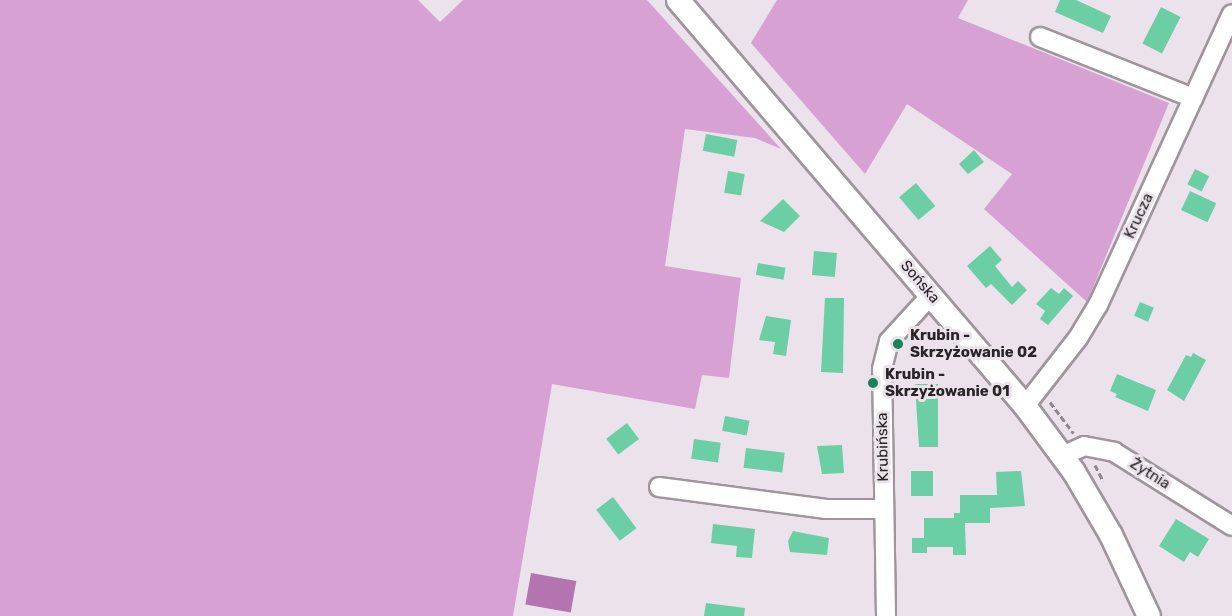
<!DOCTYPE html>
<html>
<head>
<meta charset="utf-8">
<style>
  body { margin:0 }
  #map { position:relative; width:1232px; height:616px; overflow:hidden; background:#ebe2eb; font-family:Rubik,sans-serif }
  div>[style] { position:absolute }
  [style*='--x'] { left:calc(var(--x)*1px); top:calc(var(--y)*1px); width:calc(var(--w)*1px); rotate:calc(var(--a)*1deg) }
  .green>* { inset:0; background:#d7a1d4 }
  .water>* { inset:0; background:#b374b0; transform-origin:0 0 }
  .building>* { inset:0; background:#6bcea5; transform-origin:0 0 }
  .path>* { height:3px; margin-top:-1.5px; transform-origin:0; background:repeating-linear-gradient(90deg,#8e888e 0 6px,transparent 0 9px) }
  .roads { filter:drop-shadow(2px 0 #9e959d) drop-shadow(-2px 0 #9e959d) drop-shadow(0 2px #9e959d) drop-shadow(0 -2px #9e959d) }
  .minor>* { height:18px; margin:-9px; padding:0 9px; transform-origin:9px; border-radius:9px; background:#fff }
  .tertiary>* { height:22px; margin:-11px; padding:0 11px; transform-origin:11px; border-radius:11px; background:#fff }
  .dots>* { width:16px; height:16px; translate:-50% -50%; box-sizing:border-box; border:3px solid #ebe2eb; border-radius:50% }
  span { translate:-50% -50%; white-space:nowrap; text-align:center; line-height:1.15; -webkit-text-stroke:6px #ebe2eb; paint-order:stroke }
  .street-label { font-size:15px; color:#282427 }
  .poi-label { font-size:15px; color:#282427; font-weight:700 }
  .left { translate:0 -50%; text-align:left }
</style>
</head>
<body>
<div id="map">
  <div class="green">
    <i style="clip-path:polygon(0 0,418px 0,440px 22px,463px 0,647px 0,781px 149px,755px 138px,685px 129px,665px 266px,741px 278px,729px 378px,702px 375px,695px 409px,552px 384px,513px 616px,0 616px)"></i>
    <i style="clip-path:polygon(777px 0,968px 0,958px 18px,1169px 103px,1087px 302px,984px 209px,1012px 174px,907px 104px,865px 174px,751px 43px)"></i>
  </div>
  <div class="water">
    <i style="left:531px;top:573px;width:46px;height:32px;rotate:10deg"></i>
  </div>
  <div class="building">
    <i style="clip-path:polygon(1060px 0,1076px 0,1111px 16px,1103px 33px,1055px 12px)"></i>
    <i style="left:1161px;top:7px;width:22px;height:41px;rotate:27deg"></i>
    <i style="left:706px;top:134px;width:32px;height:17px;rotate:11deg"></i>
    <i style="clip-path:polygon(974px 150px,984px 162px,968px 174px,959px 164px)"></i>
    <i style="left:1195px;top:169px;width:16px;height:17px;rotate:27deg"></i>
    <i style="left:728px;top:171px;width:17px;height:22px;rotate:10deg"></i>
    <i style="left:916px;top:183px;width:30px;height:22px;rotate:50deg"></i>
    <i style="left:1190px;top:191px;width:29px;height:21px;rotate:25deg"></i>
    <i style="clip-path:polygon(783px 199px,800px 216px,784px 232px,760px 221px)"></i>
    <i style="clip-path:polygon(990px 246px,1002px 260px,995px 266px,1012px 287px,1018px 281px,1027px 290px,1012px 305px,991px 284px,986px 288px,967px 266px)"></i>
    <i style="left:814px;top:251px;width:23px;height:24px;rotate:5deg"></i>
    <i style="left:758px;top:263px;width:28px;height:12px;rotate:10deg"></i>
    <i style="clip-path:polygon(1051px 288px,1059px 294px,1064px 288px,1073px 296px,1048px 325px,1040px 319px,1045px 311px,1036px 304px)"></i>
    <i style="clip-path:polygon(825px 298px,844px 298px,843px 373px,821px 372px)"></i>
    <i style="left:1140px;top:302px;width:15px;height:15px;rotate:23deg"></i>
    <i style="clip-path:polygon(766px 316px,791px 320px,786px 356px,773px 354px,775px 342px,759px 340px)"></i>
    <i style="clip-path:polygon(1193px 353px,1206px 360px,1184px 401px,1167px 390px,1186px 355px,1191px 357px)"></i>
    <i style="clip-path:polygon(1117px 374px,1156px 390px,1148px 411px,1115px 397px,1117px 394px,1110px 391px)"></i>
    <i style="clip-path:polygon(915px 384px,938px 384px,938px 447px,919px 447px)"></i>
    <i style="left:725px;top:416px;width:25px;height:15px;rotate:11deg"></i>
    <i style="left:627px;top:423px;width:20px;height:26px;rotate:53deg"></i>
    <i style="left:694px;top:439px;width:27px;height:20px;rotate:8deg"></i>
    <i style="clip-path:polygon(842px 445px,844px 473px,822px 474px,817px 446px)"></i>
    <i style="left:746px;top:448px;width:39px;height:20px;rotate:7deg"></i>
    <i style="left:933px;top:471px;width:25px;height:22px;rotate:90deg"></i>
    <i style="clip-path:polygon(1021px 471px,1025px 506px,990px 508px,990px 523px,965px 523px,966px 555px,953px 555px,953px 547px,927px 547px,927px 553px,912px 553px,912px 538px,924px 538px,924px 518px,954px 518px,954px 513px,960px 513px,960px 495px,997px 495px,996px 472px)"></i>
    <i style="left:613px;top:497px;width:39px;height:21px;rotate:53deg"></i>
    <i style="clip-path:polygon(1176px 519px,1209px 539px,1198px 557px,1190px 552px,1184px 562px,1159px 546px)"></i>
    <i style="clip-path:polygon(713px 524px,755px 529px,752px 558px,736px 557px,737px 546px,711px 543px)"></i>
    <i style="clip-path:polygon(793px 531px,829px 538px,827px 555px,790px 552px,788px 541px)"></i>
    <i style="clip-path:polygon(706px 603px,745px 608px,744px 616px,704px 616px)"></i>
  </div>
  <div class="path">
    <i style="--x:1050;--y:402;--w:39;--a:53"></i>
    <i style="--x:1095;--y:465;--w:18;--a:63"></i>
  </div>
  <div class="roads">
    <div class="minor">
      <i style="--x:1040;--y:37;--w:165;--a:21.7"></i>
      <i style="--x:1025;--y:406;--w:86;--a:-52.1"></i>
      <i style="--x:1078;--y:338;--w:39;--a:-59"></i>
      <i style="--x:1098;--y:305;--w:320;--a:-65.3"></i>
      <i style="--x:1062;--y:456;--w:24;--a:-24"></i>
      <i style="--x:1084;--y:446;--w:31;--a:11"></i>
      <i style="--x:1114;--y:452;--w:139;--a:32.1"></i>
      <i style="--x:659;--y:487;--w:167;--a:7.5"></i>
      <i style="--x:825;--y:509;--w:59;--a:0"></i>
      <i style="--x:886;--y:616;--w:247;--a:-90.9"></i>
      <i style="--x:882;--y:369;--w:29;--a:-76"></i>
      <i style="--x:889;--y:341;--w:62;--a:-47.6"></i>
    </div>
    <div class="tertiary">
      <i style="--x:678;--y:0;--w:534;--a:49.48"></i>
      <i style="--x:1025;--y:406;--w:82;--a:53.4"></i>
      <i style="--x:1074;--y:472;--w:73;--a:59.6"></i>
      <i style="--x:1111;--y:535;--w:89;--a:64.9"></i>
    </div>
  </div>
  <div class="dots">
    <i style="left:898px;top:344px;background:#17825e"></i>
    <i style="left:873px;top:383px;background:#17825e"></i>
  </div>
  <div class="street-label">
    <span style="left:1139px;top:216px;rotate:-65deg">Krucza</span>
    <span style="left:920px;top:282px;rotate:49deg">Sońska</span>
    <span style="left:883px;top:447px;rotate:-91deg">Krubińska</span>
    <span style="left:1150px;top:474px;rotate:32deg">Żytnia</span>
  </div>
  <div class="poi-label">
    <span class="left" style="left:910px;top:344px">Krubin -<br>Skrzyżowanie 02</span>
    <span class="left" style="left:885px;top:383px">Krubin -<br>Skrzyżowanie 01</span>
  </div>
</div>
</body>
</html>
